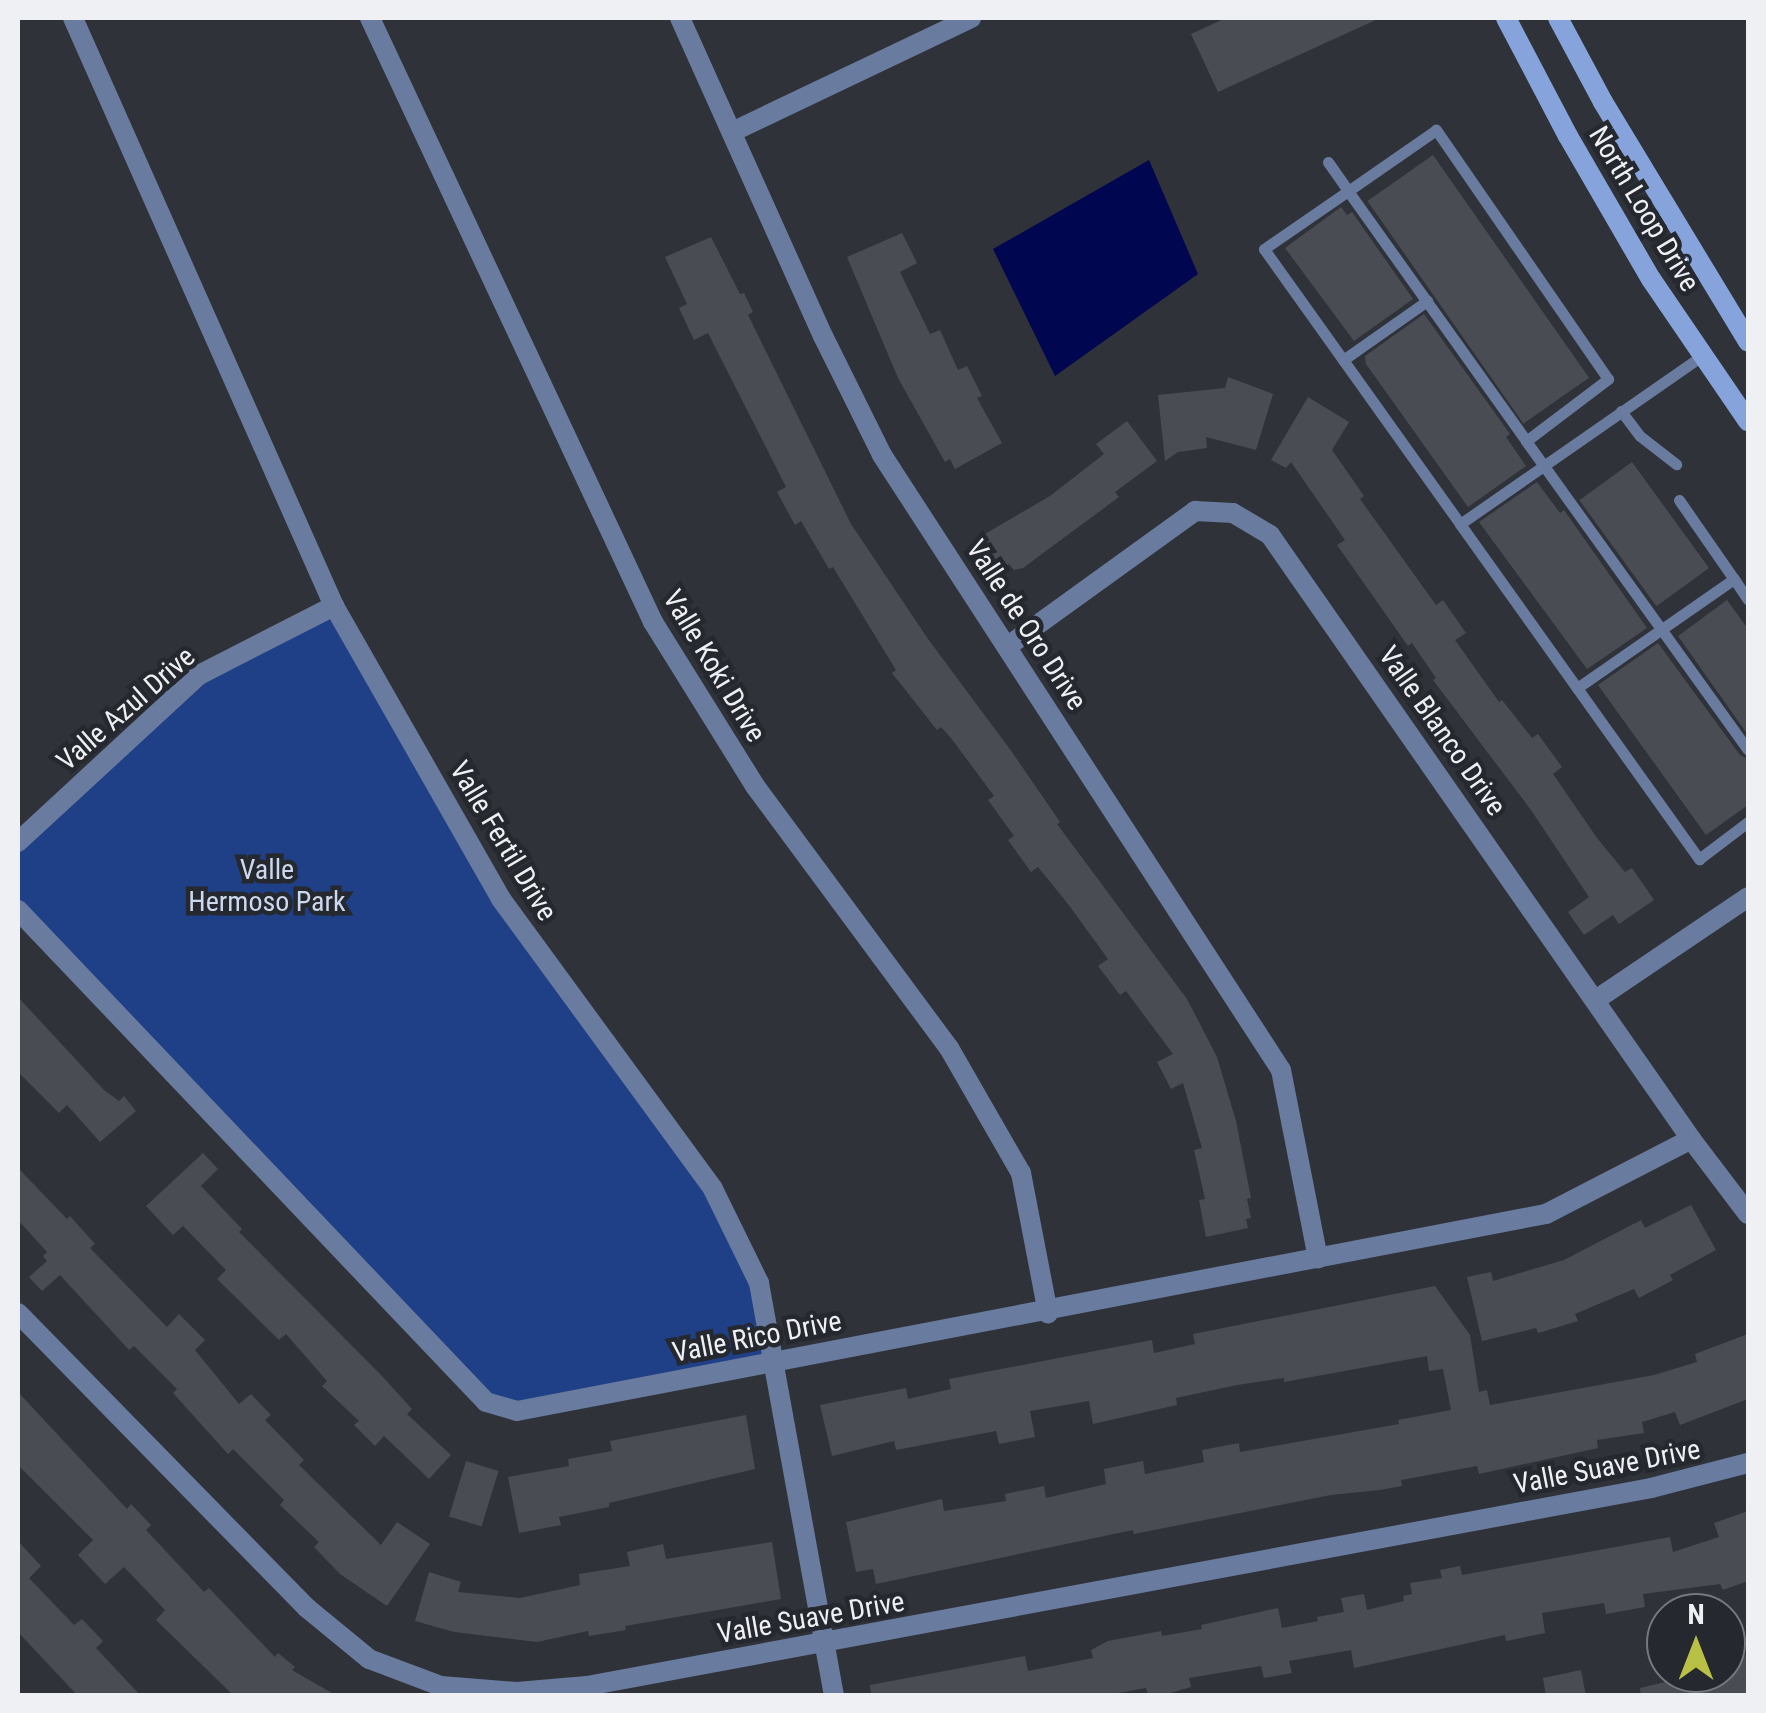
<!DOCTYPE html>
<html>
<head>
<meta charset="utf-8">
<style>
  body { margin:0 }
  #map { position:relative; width:1766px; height:1713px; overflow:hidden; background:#2f3239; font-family:"Roboto Condensed",sans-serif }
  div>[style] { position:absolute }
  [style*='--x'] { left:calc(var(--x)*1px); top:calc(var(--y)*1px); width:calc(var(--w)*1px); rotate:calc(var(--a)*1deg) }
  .green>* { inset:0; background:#1f4086 }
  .water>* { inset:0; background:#000650 }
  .building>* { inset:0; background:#494d53; transform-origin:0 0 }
  .service>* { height:11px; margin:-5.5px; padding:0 5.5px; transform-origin:5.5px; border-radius:5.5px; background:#697b9e }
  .minor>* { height:20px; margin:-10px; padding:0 10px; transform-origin:10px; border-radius:10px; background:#697b9e }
  .secondary>* { height:20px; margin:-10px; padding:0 10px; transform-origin:10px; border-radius:10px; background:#86a4db }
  span { translate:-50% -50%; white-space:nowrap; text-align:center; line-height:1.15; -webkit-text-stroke:9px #25292f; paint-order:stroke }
  .street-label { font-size:28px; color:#eef0f4 }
  .park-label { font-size:28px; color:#ccd8ed }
  .frame { position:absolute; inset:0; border:20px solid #eef0f4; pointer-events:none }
  .north { position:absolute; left:1646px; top:1593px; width:100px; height:100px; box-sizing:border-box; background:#25292f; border:2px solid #75797e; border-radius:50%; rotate:0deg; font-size:28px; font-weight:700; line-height:40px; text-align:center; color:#eef0f4 }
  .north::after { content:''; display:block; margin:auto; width:35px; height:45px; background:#b9c046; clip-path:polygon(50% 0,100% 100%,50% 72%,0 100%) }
</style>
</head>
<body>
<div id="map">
  <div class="green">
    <i style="clip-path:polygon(334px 606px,501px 899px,713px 1189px,759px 1283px,774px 1362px,517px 1411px,486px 1402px,18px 910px,18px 842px,199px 675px)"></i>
  </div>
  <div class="water">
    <i style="clip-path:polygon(1149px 160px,1198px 274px,1055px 376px,993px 249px)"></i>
  </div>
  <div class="building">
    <i style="clip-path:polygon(1226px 18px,1380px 18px,1218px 92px,1191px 34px)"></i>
    <i style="left:1433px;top:155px;width:272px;height:80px;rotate:55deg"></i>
    <i style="clip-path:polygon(1341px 207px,1347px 215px,1352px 212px,1413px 299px,1354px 341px,1285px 248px)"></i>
    <i style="clip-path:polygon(902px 233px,917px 263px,900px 272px,930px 334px,940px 330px,958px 370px,967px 366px,982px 396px,977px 398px,1002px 443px,955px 469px,950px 459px,945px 462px,898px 378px,847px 257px)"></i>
    <i style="clip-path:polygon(711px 237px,740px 294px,744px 293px,753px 312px,748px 315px,851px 524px,928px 639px,1012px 752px,1060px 822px,1057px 824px,1187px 999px,1217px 1057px,1236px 1121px,1251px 1198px,1247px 1199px,1251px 1218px,1246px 1219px,1248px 1228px,1206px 1237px,1199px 1200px,1205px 1199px,1194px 1150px,1202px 1148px,1183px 1083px,1171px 1089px,1157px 1062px,1173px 1054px,1126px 991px,1120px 995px,1098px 966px,1108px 959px,1068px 904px,1038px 867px,1031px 872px,1008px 840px,1014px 836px,988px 800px,994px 796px,951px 738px,941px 727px,937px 730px,892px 673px,896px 670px,833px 567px,829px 569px,801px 521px,795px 525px,777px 492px,786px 487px,708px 333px,694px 340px,679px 308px,687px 304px,665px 257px)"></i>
    <i style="clip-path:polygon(1424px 314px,1510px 434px,1506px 437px,1526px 466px,1468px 507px,1366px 364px,1365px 356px)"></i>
    <i style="clip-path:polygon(1228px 377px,1273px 394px,1256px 450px,1206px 437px,1207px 448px,1178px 452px,1165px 461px,1158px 395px,1225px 388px)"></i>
    <i style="clip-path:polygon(1308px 397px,1349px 422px,1332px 450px,1364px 496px,1360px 499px,1436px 605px,1443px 600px,1466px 633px,1455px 640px,1499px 702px,1502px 700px,1532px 738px,1538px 734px,1562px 767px,1553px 774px,1597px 838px,1625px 872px,1632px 868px,1654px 900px,1619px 924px,1613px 915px,1584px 935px,1568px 912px,1589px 897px,1531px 810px,1433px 680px,1436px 678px,1412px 643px,1408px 646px,1337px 545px,1345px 540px,1291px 462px,1286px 468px,1271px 460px)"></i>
    <i style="clip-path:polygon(1127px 421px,1157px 461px,1115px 492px,1119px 497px,1023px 568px,1014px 570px,1009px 564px,1001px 569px,978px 538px,1050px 496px,1104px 454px,1096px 444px)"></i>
    <i style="left:1632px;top:462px;width:131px;height:65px;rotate:54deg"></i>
    <i style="clip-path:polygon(1537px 482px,1560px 513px,1564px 510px,1647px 628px,1587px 669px,1479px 522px)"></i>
    <i style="clip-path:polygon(1727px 600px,1748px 629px,1748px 735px,1678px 636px)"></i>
    <i style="clip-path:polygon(1658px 643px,1740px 755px,1748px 759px,1748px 805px,1706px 835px,1598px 685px)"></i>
    <i style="clip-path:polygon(18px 997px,104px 1090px,119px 1101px,124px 1096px,136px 1111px,100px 1142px,67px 1105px,59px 1113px,18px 1072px)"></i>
    <i style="clip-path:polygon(203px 1153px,218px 1169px,201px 1186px,242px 1229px,239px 1232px,382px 1376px,412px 1409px,407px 1414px,451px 1455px,429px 1479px,384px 1436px,375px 1446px,354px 1425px,359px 1421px,322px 1386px,327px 1381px,286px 1334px,279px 1340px,217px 1279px,226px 1270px,183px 1226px,173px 1235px,146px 1206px)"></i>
    <i style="clip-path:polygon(18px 1168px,67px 1219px,70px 1216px,95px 1244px,90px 1248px,167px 1327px,179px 1314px,205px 1340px,195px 1350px,239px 1404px,251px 1394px,271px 1415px,265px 1420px,304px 1460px,299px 1465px,381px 1545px,397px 1522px,430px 1544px,387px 1606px,340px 1574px,314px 1547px,319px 1542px,280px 1505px,284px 1500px,233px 1449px,228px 1454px,173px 1393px,177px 1389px,134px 1346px,129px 1350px,60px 1275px,42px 1291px,29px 1277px,47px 1261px,43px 1256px,47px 1252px,18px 1220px)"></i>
    <i style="clip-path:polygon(1691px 1205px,1716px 1250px,1670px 1275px,1673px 1280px,1639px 1298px,1634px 1289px,1575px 1314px,1578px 1321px,1538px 1333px,1536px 1328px,1482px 1341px,1467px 1277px,1491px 1272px,1493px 1281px,1564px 1260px,1641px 1220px,1645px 1228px)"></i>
    <i style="clip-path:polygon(1435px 1286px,1470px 1335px,1479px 1392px,1487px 1390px,1490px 1405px,1654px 1375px,1697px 1362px,1695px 1354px,1748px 1334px,1748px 1399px,1680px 1425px,1675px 1412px,1642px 1422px,1644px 1433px,1597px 1440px,1598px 1448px,1479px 1474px,1477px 1466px,1401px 1480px,1402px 1486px,1380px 1490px,1331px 1495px,1134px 1534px,1133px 1530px,876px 1584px,873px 1569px,856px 1572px,846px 1522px,942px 1499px,944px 1511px,1006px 1501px,1005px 1494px,1044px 1486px,1046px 1498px,1106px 1484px,1104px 1469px,1143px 1461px,1145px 1474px,1204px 1462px,1202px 1450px,1239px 1443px,1240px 1452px,1399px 1424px,1398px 1420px,1451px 1410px,1443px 1369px,1429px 1371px,1427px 1356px,1284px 1382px,1284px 1378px,1237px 1385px,1176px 1398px,1177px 1405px,1093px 1424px,1089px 1401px,1030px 1411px,1035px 1437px,999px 1444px,996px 1431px,896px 1450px,894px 1441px,832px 1456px,820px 1405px,906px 1388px,908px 1399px,951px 1389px,949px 1379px,1152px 1340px,1154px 1353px,1195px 1344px,1193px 1334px)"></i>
    <i style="clip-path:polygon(18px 1392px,127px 1509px,131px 1504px,151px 1525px,146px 1530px,204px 1592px,209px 1588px,275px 1657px,278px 1653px,295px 1667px,292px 1670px,337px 1696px,234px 1696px,156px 1620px,165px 1610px,124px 1567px,105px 1584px,78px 1555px,93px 1540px,18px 1465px)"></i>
    <i style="clip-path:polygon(746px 1415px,755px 1469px,609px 1503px,609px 1507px,559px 1517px,561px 1525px,519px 1533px,508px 1477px,569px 1466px,568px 1459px,612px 1451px,610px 1441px)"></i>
    <i style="left:466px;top:1461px;width:34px;height:58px;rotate:17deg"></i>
    <i style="clip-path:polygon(1748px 1511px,1748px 1581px,1723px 1590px,1720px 1584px,1643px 1594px,1645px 1607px,1606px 1614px,1604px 1603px,1542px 1613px,1545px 1633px,1506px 1641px,1505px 1635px,1354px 1668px,1351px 1650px,1289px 1661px,1292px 1673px,1264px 1678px,1261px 1666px,1189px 1678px,1191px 1687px,1160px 1696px,1148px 1696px,1146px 1688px,1101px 1696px,871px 1696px,870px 1685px,1025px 1656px,1028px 1671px,1093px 1658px,1091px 1650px,1108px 1641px,1161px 1631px,1162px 1636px,1202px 1629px,1201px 1625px,1278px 1608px,1282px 1628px,1318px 1621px,1317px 1617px,1344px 1612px,1341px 1598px,1364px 1594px,1367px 1610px,1404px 1601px,1403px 1596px,1412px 1594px,1410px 1583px,1442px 1578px,1440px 1570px,1460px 1566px,1462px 1575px,1670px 1537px,1673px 1552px,1719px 1537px,1714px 1523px)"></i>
    <i style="clip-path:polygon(18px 1541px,41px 1566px,29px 1578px,74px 1625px,82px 1619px,103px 1641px,96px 1648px,141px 1696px,78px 1696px,18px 1632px)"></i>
    <i style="clip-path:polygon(772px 1542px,781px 1599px,625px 1626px,626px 1630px,589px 1636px,588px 1631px,537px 1642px,454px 1632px,415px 1621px,429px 1572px,461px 1582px,458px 1592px,520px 1598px,580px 1585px,579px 1574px,630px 1566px,627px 1552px,663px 1544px,666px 1559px)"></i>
    <i style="clip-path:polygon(1748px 1655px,1748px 1696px,1641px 1696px,1640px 1688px,1703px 1673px,1726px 1673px,1726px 1659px)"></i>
    <i style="clip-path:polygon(1581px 1670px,1586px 1696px,1546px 1696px,1543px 1678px)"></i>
  </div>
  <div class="service">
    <i style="--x:1328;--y:162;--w:35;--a:55"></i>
    <i style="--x:1348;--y:191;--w:307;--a:54.5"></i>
    <i style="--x:1526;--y:441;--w:103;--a:-37.1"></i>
    <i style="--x:1608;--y:379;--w:303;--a:-124.6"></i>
    <i style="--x:1436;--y:130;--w:107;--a:145.3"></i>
    <i style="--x:1348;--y:191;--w:102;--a:145.4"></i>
    <i style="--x:1264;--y:249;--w:338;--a:54.5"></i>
    <i style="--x:1460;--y:524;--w:296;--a:-34.8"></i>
    <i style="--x:1343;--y:360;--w:103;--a:-35.1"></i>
    <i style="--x:1621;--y:411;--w:31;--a:53"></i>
    <i style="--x:1640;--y:436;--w:46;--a:37.9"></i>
    <i style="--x:1526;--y:441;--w:380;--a:54.3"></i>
    <i style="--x:1679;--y:500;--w:96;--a:55.2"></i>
    <i style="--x:1460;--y:524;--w:412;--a:54.5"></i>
    <i style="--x:1699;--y:859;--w:61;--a:-37.1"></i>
    <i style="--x:1577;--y:688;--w:191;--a:-34.8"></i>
    <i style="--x:1734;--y:579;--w:25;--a:56"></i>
  </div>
  <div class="minor">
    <i style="--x:73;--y:18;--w:643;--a:66.06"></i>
    <i style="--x:334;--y:606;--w:337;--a:60.3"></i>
    <i style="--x:501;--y:899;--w:359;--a:53.8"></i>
    <i style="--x:713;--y:1189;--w:105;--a:63.9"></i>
    <i style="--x:759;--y:1283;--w:420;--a:79.7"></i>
    <i style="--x:370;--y:18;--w:667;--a:64.89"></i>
    <i style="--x:653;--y:622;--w:193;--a:58.1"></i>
    <i style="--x:755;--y:786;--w:326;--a:53.5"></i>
    <i style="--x:949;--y:1048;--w:144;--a:60.1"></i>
    <i style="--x:1021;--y:1173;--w:143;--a:79.1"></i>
    <i style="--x:680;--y:18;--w:349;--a:65.8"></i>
    <i style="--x:823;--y:336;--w:133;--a:63.6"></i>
    <i style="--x:882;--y:455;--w:733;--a:57.03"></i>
    <i style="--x:1281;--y:1070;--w:192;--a:78.9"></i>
    <i style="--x:732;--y:132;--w:265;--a:-25.5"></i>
    <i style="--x:1008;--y:646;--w:231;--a:-35.8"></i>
    <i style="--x:1195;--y:511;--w:38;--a:3"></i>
    <i style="--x:1233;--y:513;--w:43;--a:30.7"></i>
    <i style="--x:1270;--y:535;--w:736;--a:55.12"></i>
    <i style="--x:1691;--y:1139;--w:94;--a:52.8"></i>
    <i style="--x:18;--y:842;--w:246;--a:-42.7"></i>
    <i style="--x:199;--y:675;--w:152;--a:-27.1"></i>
    <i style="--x:18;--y:910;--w:679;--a:46.43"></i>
    <i style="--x:486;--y:1402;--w:32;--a:16"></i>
    <i style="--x:517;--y:1411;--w:1048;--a:-10.84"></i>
    <i style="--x:1546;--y:1214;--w:163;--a:-27.3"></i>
    <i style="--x:1597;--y:999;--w:182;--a:-34"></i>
    <i style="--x:18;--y:1313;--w:413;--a:45.6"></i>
    <i style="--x:307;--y:1608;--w:80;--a:39.4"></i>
    <i style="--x:369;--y:1659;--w:77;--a:20.6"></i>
    <i style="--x:441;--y:1686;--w:76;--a:4.5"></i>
    <i style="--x:517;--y:1692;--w:70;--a:-4.9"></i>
    <i style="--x:587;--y:1686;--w:1082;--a:-10.54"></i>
    <i style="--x:1651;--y:1488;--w:100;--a:-14.5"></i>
  </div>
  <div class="secondary">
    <i style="--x:1506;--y:18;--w:133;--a:62.3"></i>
    <i style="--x:1568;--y:136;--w:165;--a:59.9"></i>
    <i style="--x:1651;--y:279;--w:172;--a:55.7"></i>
    <i style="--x:1558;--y:18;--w:95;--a:61.8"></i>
    <i style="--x:1603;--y:102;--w:280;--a:58.8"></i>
  </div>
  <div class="street-label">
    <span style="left:1644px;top:209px;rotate:59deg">North Loop Drive</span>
    <span style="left:1026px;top:625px;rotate:57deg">Valle de Oro Drive</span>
    <span style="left:714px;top:666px;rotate:59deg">Valle Koki Drive</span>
    <span style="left:126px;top:709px;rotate:-41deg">Valle Azul Drive</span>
    <span style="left:1442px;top:731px;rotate:55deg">Valle Blanco Drive</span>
    <span style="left:503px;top:841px;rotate:59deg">Valle Fertil Drive</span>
    <span style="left:757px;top:1337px;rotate:-11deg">Valle Rico Drive</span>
    <span style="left:1607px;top:1467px;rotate:-11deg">Valle Suave Drive</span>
    <span style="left:811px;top:1618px;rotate:-10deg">Valle Suave Drive</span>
  </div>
  <div class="park-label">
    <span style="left:267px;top:886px">Valle<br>Hermoso Park</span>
  </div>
  <div class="frame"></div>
  <div class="north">N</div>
</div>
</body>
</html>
